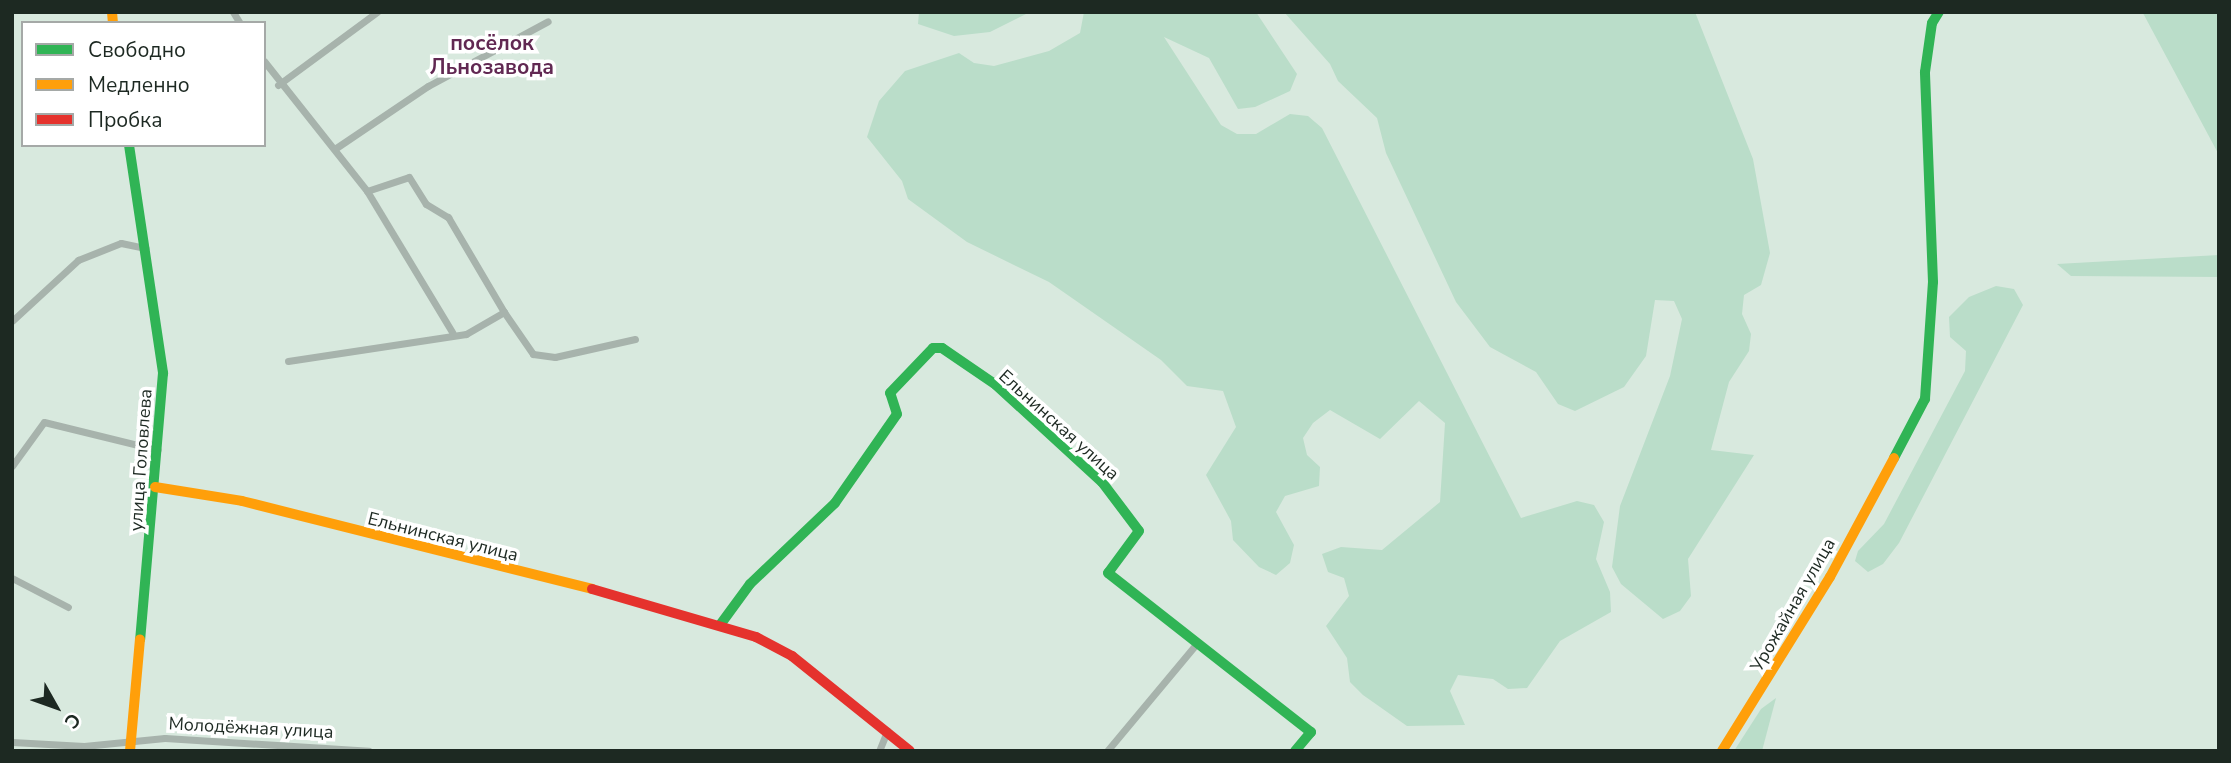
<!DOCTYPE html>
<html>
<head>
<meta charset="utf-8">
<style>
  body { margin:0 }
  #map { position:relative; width:2231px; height:763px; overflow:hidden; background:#d8e9de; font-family:"Nunito Sans",sans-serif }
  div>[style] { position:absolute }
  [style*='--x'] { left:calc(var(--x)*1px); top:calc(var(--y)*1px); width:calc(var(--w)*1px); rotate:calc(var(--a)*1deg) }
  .green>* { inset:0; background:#baddc9 }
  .street>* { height:7px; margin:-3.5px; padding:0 3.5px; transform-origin:3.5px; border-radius:3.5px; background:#a7b3ac }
  .fast>* { height:10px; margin:-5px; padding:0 5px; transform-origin:5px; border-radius:5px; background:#30b455 }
  .slow>* { height:10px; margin:-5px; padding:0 5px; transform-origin:5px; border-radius:5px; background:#ff9f0a }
  .jam>* { height:10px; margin:-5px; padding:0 5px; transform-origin:5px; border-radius:5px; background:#e5322d }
  span { translate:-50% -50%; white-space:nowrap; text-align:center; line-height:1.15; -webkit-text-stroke:7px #fff; paint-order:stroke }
  .street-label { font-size:18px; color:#1d2922 }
  .quarter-label { font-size:21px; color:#612852; font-weight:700 }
  .frame { position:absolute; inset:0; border:14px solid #1d2922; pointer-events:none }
  .legend { position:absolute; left:21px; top:21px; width:245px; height:126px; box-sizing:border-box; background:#fff; border:2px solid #a5a9a7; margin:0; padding:9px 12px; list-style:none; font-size:21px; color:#1d2922 }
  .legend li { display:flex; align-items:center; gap:14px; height:35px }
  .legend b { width:35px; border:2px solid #a5a9a7 }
  .north { position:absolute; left:21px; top:672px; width:70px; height:70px; -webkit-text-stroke:5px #fff; paint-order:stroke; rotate:130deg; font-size:19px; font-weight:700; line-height:28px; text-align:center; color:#1d2922 }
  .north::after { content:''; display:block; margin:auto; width:24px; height:32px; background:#1d2922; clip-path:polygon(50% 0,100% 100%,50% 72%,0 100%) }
</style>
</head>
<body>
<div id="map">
  <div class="green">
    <i style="clip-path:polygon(919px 12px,1030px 12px,990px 32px,954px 36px,918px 24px)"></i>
    <i style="clip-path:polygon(1084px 12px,1256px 12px,1297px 74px,1290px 91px,1255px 107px,1238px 109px,1209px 58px,1164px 37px,1221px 125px,1237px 134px,1256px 134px,1290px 114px,1308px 116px,1322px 128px,1521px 518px,1577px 501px,1594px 505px,1604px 522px,1596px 559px,1610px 592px,1611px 612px,1560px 641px,1527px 688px,1508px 689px,1493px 679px,1458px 675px,1450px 691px,1465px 725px,1407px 726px,1363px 695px,1350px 682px,1347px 658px,1326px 626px,1349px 596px,1344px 578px,1328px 572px,1322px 554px,1341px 547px,1382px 550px,1440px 502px,1445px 423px,1419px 401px,1380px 439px,1330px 410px,1313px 423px,1303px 438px,1307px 455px,1320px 467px,1319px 486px,1285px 496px,1276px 512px,1294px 545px,1290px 563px,1276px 575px,1259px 567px,1233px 540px,1231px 521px,1206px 475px,1236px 427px,1223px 391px,1187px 386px,1161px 360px,1049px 282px,967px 242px,908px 199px,902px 181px,867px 137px,879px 101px,905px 71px,959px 53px,974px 63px,994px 66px,1049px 51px,1080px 33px)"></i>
    <i style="clip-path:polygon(1284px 12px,1695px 12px,1753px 159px,1770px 253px,1761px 285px,1744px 295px,1742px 314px,1751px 334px,1749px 351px,1729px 382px,1711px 450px,1754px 455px,1688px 559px,1691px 596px,1680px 611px,1663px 619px,1621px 584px,1612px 567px,1620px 506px,1670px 376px,1682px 319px,1674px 301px,1655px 300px,1646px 356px,1624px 387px,1575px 411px,1558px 404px,1536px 372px,1490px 347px,1456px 302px,1386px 153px,1377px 118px,1338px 81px,1330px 64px)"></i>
    <i style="clip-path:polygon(2142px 12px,2219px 12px,2219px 155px,2144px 15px)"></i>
    <i style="clip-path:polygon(2219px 255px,2219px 277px,2071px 276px,2057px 264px)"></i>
    <i style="clip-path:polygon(1996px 286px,2014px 289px,2023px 305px,1899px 543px,1883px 564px,1868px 572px,1855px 561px,1858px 551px,1884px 524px,1965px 371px,1966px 351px,1950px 337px,1949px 317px,1969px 297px)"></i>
    <i style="clip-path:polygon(1776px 698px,1762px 751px,1734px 751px,1761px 709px)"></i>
  </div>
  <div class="street">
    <i style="--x:233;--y:12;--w:13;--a:58"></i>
    <i style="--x:264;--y:61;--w:166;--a:51.6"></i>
    <i style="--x:367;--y:191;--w:165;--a:58.9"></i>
    <i style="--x:278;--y:85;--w:123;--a:-36.4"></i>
    <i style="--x:336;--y:148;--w:111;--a:-34"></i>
    <i style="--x:428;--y:86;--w:136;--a:-28.4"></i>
    <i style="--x:367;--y:191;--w:44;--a:-18.4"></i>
    <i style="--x:409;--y:177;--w:32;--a:58"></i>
    <i style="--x:426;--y:204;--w:26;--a:31"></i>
    <i style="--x:448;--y:217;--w:110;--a:59.5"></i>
    <i style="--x:12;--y:321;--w:90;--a:-42.7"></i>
    <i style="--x:78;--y:260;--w:46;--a:-21.6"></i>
    <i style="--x:121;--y:243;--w:25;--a:12"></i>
    <i style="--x:288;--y:361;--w:180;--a:-8.6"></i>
    <i style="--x:466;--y:334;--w:44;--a:-30.1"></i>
    <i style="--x:504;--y:312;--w:51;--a:55.4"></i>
    <i style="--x:533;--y:354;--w:22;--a:8"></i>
    <i style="--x:555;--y:357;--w:82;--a:-12.7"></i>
    <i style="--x:12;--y:466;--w:54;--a:-54"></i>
    <i style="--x:44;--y:422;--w:117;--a:13.8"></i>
    <i style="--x:12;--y:578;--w:63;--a:27.4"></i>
    <i style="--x:12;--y:742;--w:72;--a:3.2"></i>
    <i style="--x:84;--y:746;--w:81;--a:-5.6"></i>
    <i style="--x:165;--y:738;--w:204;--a:3.6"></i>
    <i style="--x:879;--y:751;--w:22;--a:-68"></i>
    <i style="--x:1107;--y:751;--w:141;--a:-50.2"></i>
  </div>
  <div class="fast">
    <i style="--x:129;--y:145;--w:231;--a:81.5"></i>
    <i style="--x:163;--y:373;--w:267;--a:94.9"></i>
    <i style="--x:1894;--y:458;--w:67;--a:-62.3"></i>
    <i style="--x:1925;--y:399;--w:117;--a:-86.1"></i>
    <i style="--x:1933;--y:282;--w:210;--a:-92.2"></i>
    <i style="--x:1925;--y:72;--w:49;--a:-81.9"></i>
    <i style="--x:1932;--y:23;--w:13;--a:-58"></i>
    <i style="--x:720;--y:625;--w:51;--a:-53.8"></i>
    <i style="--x:750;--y:584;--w:117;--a:-43.6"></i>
    <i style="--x:835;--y:503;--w:108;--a:-55.1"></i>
    <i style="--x:897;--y:414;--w:22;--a:-108"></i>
    <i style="--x:890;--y:393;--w:62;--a:-46.3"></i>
    <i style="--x:933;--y:348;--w:9;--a:0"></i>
    <i style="--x:942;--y:348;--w:65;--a:34.4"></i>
    <i style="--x:996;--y:385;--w:144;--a:42.5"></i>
    <i style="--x:1102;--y:482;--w:61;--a:52.9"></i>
    <i style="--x:1139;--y:531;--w:52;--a:126.4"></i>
    <i style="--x:1108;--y:573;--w:258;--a:38.1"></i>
    <i style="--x:1311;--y:732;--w:25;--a:130"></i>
  </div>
  <div class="slow">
    <i style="--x:112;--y:12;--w:11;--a:85"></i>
    <i style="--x:155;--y:487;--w:88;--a:9.1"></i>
    <i style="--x:242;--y:501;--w:361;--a:14.1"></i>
    <i style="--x:130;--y:751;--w:112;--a:-84.9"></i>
    <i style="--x:1722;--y:751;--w:205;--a:-58.2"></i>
    <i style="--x:1830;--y:577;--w:135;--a:-61.7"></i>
  </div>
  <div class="jam">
    <i style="--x:592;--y:589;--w:171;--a:16.3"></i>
    <i style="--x:756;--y:637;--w:41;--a:27.8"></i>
    <i style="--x:792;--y:656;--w:151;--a:38.8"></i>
  </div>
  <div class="street-label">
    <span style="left:1059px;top:425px;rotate:42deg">Ельнинская улица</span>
    <span style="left:141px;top:460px;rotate:-86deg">улица Головлева</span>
    <span style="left:443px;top:537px;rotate:14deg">Ельнинская улица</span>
    <span style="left:1793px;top:605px;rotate:-60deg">Урожайная улица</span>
    <span style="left:251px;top:728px;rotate:3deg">Молодёжная улица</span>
  </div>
  <div class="quarter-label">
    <span style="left:492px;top:55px">посёлок<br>Льнозавода</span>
  </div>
  <div class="frame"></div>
  <ul class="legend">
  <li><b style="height:9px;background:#30b455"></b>Свободно</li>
  <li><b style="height:9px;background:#ff9f0a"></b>Медленно</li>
  <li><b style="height:9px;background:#e5322d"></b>Пробка</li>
  </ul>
  <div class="north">С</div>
</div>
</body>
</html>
